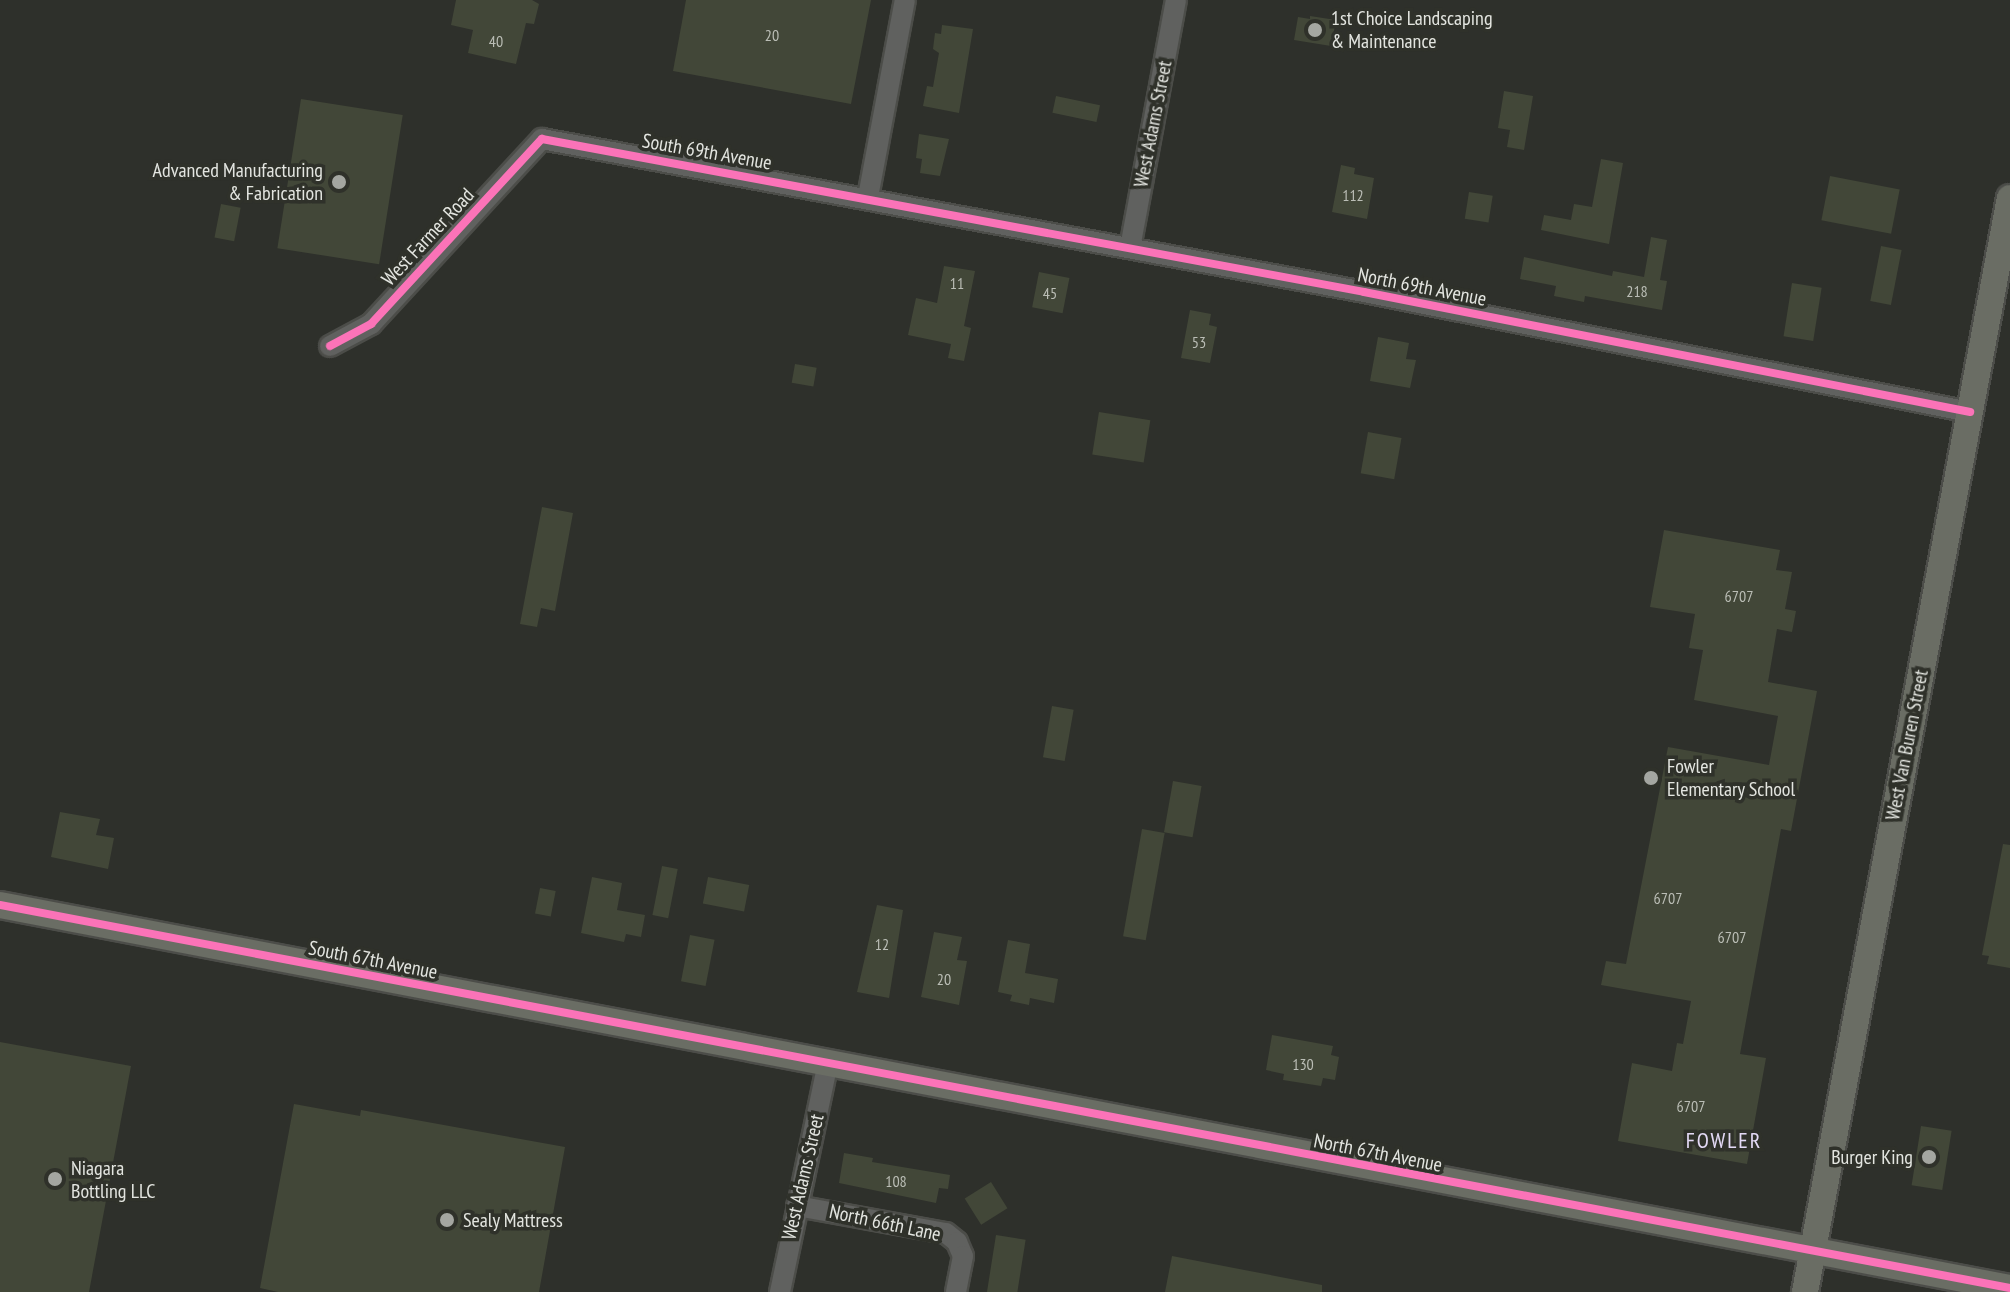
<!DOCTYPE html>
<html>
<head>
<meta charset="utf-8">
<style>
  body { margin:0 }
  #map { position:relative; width:2010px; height:1292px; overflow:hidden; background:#2e302b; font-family:"PT Sans Narrow",sans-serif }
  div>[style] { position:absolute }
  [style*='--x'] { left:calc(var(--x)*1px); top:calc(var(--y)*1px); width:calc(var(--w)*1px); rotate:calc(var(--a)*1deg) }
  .building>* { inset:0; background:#424738; transform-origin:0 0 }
  .roads { filter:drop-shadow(2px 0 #4c4d49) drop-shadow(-2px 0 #4c4d49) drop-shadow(0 2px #4c4d49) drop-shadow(0 -2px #4c4d49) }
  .minor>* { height:20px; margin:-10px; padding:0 10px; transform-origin:10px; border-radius:10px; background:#60615f }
  .major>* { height:26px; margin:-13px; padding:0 13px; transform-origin:13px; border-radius:13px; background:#6a6d64 }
  .cycleway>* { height:8px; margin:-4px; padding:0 4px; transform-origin:4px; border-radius:4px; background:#fb73b8 }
  .dots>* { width:22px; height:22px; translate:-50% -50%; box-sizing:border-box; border:4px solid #2f312a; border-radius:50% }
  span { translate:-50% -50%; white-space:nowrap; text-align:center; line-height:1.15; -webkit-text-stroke:7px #2f312a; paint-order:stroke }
  .number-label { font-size:16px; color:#bbbeb6 }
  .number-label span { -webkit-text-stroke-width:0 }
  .poi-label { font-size:20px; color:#e3e5e0 }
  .left { translate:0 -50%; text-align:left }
  .right { translate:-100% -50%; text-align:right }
  .street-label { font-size:20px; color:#e3e5e0 }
  .neighbourhood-label { font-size:22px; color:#e3d9f5; letter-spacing:2px }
</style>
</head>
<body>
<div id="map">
  <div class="building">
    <i style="clip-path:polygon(456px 0,532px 0,539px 4px,534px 24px,526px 23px,516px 64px,468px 53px,473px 30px,451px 25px)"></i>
    <i style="clip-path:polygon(686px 0,871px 0,851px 104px,673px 71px)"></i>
    <i style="clip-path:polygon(1310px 16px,1336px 20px,1331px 46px,1294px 40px,1298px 17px,1310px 19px)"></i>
    <i style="clip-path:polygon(942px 25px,973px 29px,959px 113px,923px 106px,927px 86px,933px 87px,939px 53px,933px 49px,935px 33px,941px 34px)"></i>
    <i style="clip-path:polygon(1504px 91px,1533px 96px,1524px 150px,1507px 147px,1510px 130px,1498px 128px)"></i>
    <i style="left:1056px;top:96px;width:45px;height:17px;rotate:12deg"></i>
    <i style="left:301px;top:99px;width:103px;height:151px;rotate:9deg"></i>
    <i style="clip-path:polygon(919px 134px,949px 139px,940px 176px,920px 173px,922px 159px,916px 158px)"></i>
    <i style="clip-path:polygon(1601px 159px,1623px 163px,1609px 244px,1541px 230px,1544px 215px,1571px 220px,1574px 204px,1592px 207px)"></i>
    <i style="clip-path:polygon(1341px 165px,1355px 168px,1354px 174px,1374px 178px,1367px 219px,1332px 212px)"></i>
    <i style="left:1830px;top:176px;width:71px;height:45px;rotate:11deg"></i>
    <i style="left:1469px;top:192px;width:24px;height:27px;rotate:9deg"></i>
    <i style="left:221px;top:204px;width:20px;height:34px;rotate:11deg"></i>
    <i style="clip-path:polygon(1651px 237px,1667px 240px,1660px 280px,1667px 281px,1662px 310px,1585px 296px,1584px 302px,1554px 296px,1556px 286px,1520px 279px,1524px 257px,1612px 276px,1613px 271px,1644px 277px)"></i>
    <i style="left:1881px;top:246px;width:21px;height:56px;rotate:11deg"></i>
    <i style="clip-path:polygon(944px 266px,975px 271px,964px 326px,971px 328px,964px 361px,948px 358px,951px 344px,908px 335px,916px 298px,937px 303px)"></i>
    <i style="left:1039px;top:272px;width:31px;height:36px;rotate:11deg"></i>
    <i style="left:1792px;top:283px;width:30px;height:54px;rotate:9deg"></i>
    <i style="clip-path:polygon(1190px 310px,1211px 314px,1209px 325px,1217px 327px,1210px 363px,1181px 358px)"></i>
    <i style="clip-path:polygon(1378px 337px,1409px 343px,1406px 359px,1416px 360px,1410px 388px,1370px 381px)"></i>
    <i style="left:795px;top:364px;width:22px;height:19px;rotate:10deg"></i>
    <i style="left:1099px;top:412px;width:52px;height:43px;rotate:9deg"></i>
    <i style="left:1368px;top:432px;width:34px;height:42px;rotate:10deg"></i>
    <i style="clip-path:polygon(542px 507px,573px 513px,555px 611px,541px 608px,537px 627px,520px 624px)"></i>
    <i style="clip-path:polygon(1664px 530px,1780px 550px,1776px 570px,1792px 572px,1785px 609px,1796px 611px,1792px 632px,1777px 629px,1768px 682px,1817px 691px,1791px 831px,1781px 829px,1740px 1054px,1766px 1058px,1747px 1164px,1618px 1141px,1632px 1063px,1672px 1071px,1677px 1043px,1683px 1044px,1691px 1001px,1601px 985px,1606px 961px,1626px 964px,1668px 747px,1769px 765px,1778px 716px,1694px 700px,1703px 650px,1689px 648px,1695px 614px,1650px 607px)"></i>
    <i style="left:1052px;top:706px;width:22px;height:52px;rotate:10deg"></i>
    <i style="left:1173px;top:781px;width:29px;height:52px;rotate:10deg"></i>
    <i style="clip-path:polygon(60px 812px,100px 819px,96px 835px,114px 838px,108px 869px,51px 857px)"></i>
    <i style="left:1142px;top:829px;width:23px;height:109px;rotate:10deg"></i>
    <i style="clip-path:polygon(2003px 844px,2010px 845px,2010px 968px,1987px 964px,1989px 956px,1982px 955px)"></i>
    <i style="left:662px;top:866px;width:16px;height:50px;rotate:11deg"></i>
    <i style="clip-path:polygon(592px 877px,622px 883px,617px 910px,645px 915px,641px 937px,626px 934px,624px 942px,581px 933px)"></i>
    <i style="left:708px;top:877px;width:42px;height:27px;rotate:11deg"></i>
    <i style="left:540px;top:888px;width:16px;height:26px;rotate:11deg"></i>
    <i style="clip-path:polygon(877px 905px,903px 910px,889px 998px,857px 992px)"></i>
    <i style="clip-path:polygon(934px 932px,962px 937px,957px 960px,967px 961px,959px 1005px,921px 997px)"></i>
    <i style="left:690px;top:935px;width:25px;height:47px;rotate:11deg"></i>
    <i style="clip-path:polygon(1008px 940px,1030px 944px,1025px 973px,1058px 979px,1054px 1003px,1030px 998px,1029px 1005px,1010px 1001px,1012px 995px,998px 992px)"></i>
    <i style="clip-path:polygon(1272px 1035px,1333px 1046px,1331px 1055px,1339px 1057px,1335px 1080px,1323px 1078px,1321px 1086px,1283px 1080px,1284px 1074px,1266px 1070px)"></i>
    <i style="clip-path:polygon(0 1042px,131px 1066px,89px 1292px,0 1292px)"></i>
    <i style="clip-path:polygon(294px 1104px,360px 1116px,361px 1110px,565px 1147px,539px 1292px,278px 1292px,260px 1288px)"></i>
    <i style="left:1921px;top:1126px;width:31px;height:60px;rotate:9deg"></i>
    <i style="clip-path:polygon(844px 1153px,873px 1158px,872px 1162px,950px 1175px,948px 1189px,939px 1188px,936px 1203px,839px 1183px)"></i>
    <i style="left:991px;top:1182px;width:31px;height:31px;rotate:58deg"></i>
    <i style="left:996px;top:1235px;width:30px;height:58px;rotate:9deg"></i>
    <i style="clip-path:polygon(1172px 1256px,1322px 1285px,1322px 1292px,1165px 1292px)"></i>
  </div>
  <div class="roads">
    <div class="minor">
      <i style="--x:868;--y:197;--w:200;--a:-79.4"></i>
      <i style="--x:1130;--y:248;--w:252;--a:-79.5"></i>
      <i style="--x:330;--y:346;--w:47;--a:-28.2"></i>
      <i style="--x:371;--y:324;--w:252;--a:-47.3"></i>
      <i style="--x:542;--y:139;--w:836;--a:10.54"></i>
      <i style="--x:1364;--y:292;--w:618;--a:11.2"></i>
      <i style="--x:797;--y:1206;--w:151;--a:10.3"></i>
      <i style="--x:946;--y:1233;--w:14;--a:39"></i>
      <i style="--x:957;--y:1242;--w:15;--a:67"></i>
      <i style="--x:963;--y:1256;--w:37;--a:101"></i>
      <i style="--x:780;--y:1292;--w:234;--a:-78.2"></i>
    </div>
    <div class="major">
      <i style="--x:0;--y:905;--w:2046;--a:10.79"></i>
      <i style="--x:1805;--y:1292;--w:1113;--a:-79.39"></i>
    </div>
  </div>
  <div class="cycleway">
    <i style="--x:330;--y:346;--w:47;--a:-28.2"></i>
    <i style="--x:371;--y:324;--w:252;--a:-47.3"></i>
    <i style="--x:542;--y:139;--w:836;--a:10.54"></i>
    <i style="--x:1364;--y:292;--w:618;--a:11.2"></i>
    <i style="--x:0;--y:905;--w:2046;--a:10.79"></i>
  </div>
  <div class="dots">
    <i style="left:1315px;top:30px;background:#a4a6a1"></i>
    <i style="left:339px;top:182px;background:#a4a6a1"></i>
    <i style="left:1651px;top:778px;background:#a4a6a1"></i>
    <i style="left:1929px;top:1157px;background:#a4a6a1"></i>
    <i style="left:55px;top:1179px;background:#a4a6a1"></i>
    <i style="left:447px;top:1220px;background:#a4a6a1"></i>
  </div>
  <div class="number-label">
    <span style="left:772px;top:35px">20</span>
    <span style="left:496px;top:41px">40</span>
    <span style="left:1353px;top:195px">112</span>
    <span style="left:957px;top:283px">11</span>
    <span style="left:1637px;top:291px">218</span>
    <span style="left:1050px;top:293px">45</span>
    <span style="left:1199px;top:342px">53</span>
    <span style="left:1739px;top:596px">6707</span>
    <span style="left:1668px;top:898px">6707</span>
    <span style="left:1732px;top:937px">6707</span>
    <span style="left:882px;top:944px">12</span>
    <span style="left:944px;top:979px">20</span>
    <span style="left:1303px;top:1064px">130</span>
    <span style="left:1691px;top:1106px">6707</span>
    <span style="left:896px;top:1181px">108</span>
  </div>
  <div class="poi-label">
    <span class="left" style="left:1331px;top:30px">1st Choice Landscaping<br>&amp; Maintenance</span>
    <span class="right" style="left:323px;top:182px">Advanced Manufacturing<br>&amp; Fabrication</span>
    <span class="left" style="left:1667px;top:778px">Fowler<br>Elementary School</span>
    <span class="right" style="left:1913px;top:1157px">Burger King</span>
    <span class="left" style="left:71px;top:1180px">Niagara<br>Bottling LLC</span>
    <span class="left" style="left:463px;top:1220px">Sealy Mattress</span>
  </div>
  <div class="street-label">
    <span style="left:1153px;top:124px;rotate:-79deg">West Adams Street</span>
    <span style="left:707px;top:152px;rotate:10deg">South 69th Avenue</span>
    <span style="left:428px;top:237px;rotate:-47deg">West Farmer Road</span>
    <span style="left:1422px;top:287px;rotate:11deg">North 69th Avenue</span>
    <span style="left:1907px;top:745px;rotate:-79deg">West Van Buren Street</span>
    <span style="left:373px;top:960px;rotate:11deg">South 67th Avenue</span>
    <span style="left:1378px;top:1153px;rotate:11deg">North 67th Avenue</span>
    <span style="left:803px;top:1177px;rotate:-77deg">West Adams Street</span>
    <span style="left:885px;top:1223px;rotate:12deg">North 66th Lane</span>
  </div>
  <div class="neighbourhood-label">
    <span style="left:1724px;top:1141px">FOWLER</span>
  </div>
</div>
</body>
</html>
